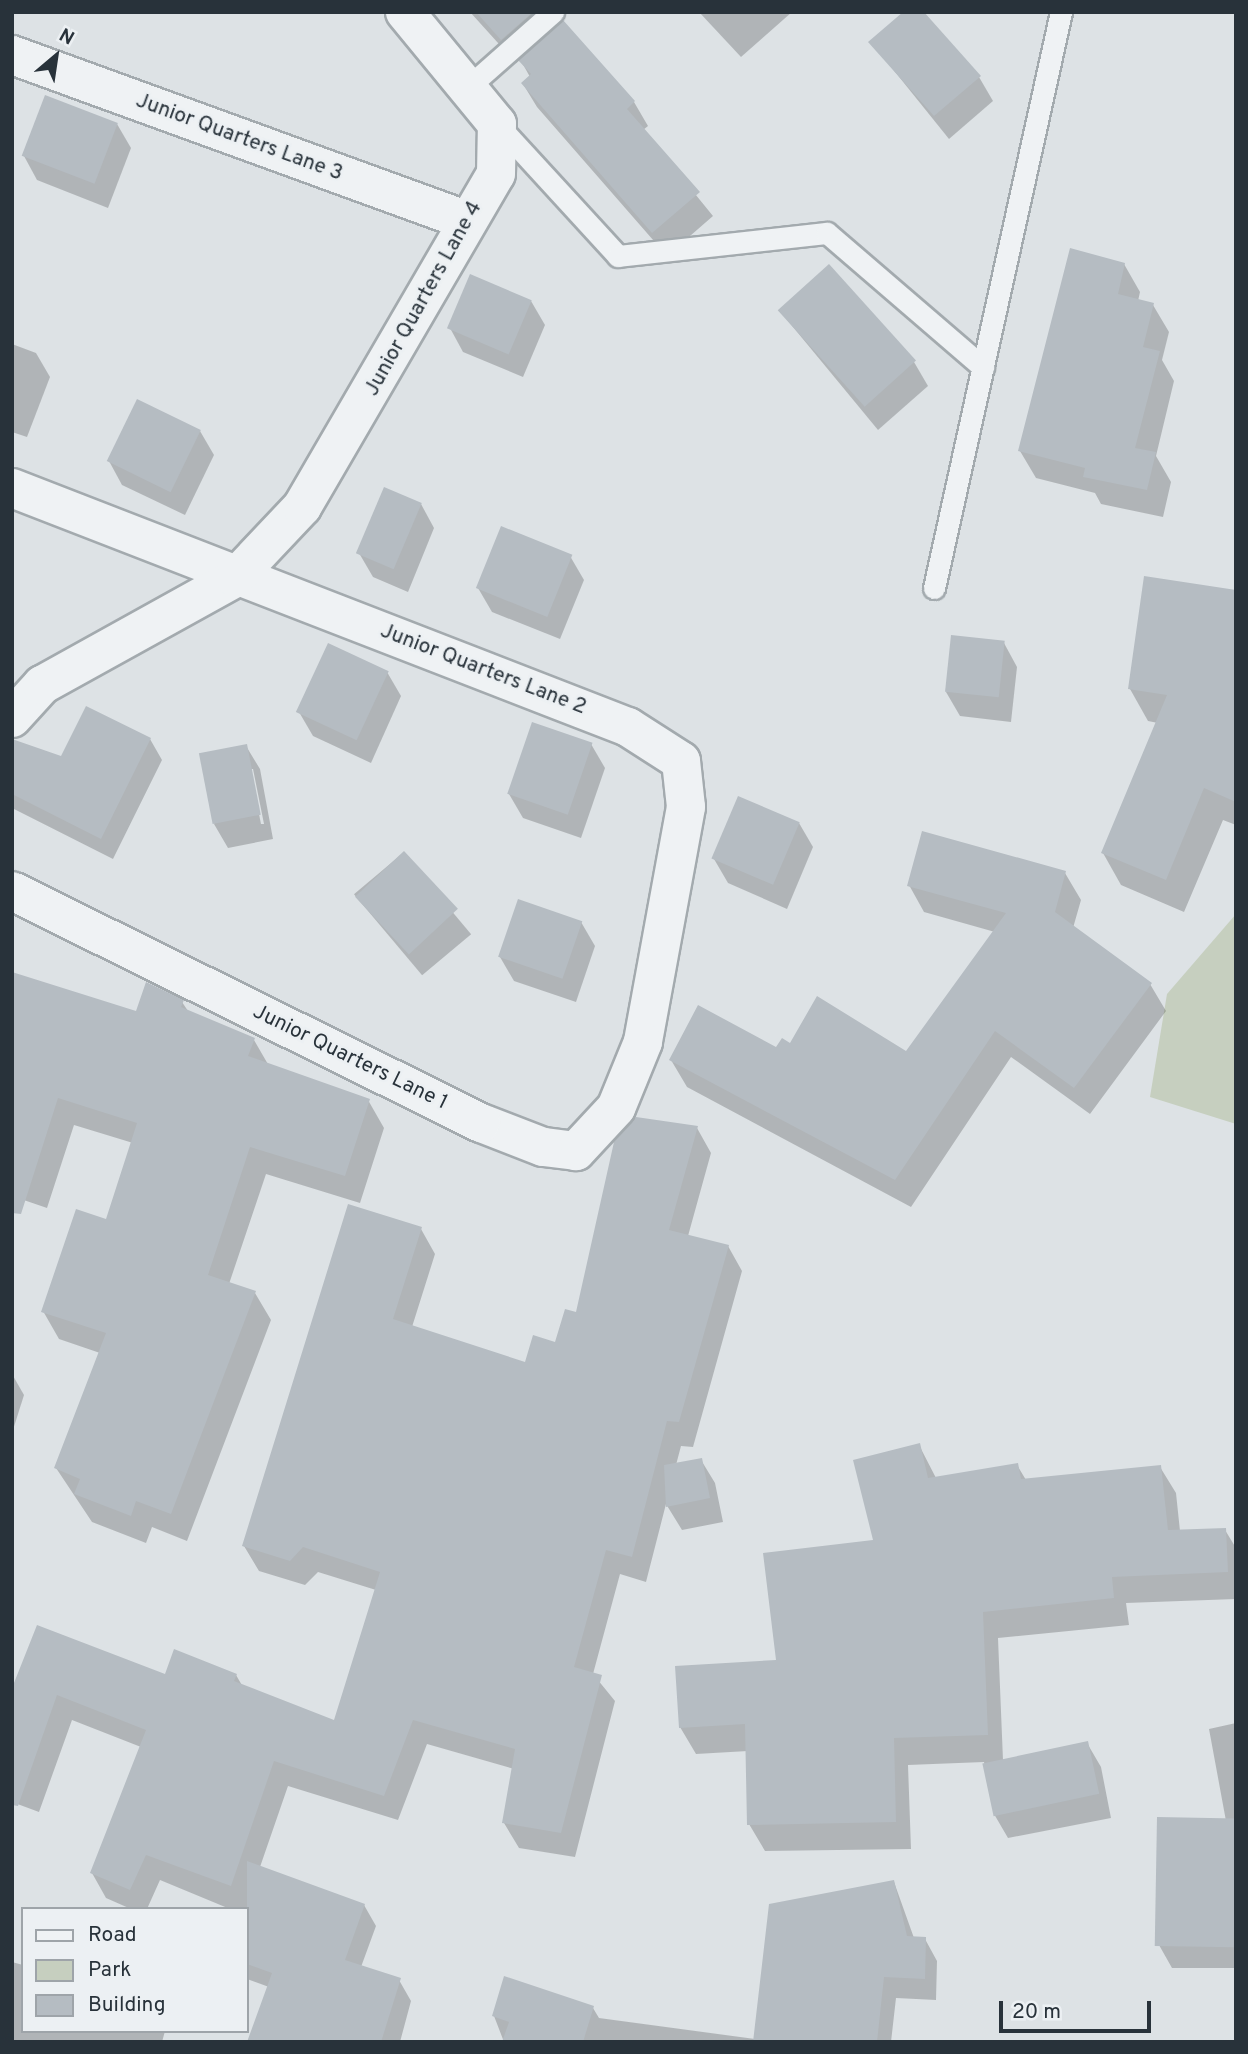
<!DOCTYPE html>
<html>
<head>
<meta charset="utf-8">
<style>
  body { margin:0 }
  #map { position:relative; width:1248px; height:2054px; overflow:hidden; background:#dde2e5; font-family:Overpass,sans-serif }
  div>[style] { position:absolute }
  [style*='--x'] { left:calc(var(--x)*1px); top:calc(var(--y)*1px); width:calc(var(--w)*1px); rotate:calc(var(--a)*1deg) }
  .green>* { inset:0; background:#c6cfbf }
  .shadow>* { inset:0; background:#0003; transform-origin:0 0 }
  .building>* { inset:0; background:#b5bcc2; transform-origin:0 0 }
  .roads { filter:drop-shadow(2px 0 #a3aaae) drop-shadow(-2px 0 #a3aaae) drop-shadow(0 2px #a3aaae) drop-shadow(0 -2px #a3aaae) }
  .lane>* { height:21px; margin:-10.5px; padding:0 10.5px; transform-origin:10.5px; border-radius:10.5px; background:#eff2f4 }
  .street>* { height:38px; margin:-19px; padding:0 19px; transform-origin:19px; border-radius:19px; background:#eff2f4 }
  span { translate:-50% -50%; white-space:nowrap; text-align:center; line-height:1.15; -webkit-text-stroke:5px #ecf0f3; paint-order:stroke }
  .street-label { font-size:21px; color:#28323a }
  .frame { position:absolute; inset:0; border:14px solid #28323a; pointer-events:none }
  .legend { position:absolute; left:21px; top:1907px; width:228px; height:126px; box-sizing:border-box; background:#ecf0f3; border:2px solid #9ea4a9; margin:0; padding:9px 12px; list-style:none; font-size:21px; color:#28323a }
  .legend li { display:flex; align-items:center; gap:14px; height:35px }
  .legend b { width:35px; border:2px solid #9ea4a9 }
  .north { position:absolute; left:21px; top:21px; width:70px; height:70px; -webkit-text-stroke:5px #ecf0f3; paint-order:stroke; rotate:29deg; font-size:19px; font-weight:700; line-height:28px; text-align:center; color:#28323a }
  .north::after { content:''; display:block; margin:auto; width:24px; height:32px; background:#28323a; clip-path:polygon(50% 0,100% 100%,50% 72%,0 100%) }
  .scale { position:absolute; left:999px; top:2001px; width:152px; height:32px; box-sizing:border-box; border:4px solid #28323a; border-top:0; padding-left:9px; font-size:21px; line-height:24px; white-space:nowrap; color:#28323a; -webkit-text-stroke:5px #ecf0f3; paint-order:stroke }
</style>
</head>
<body>
<div id="map">
  <div class="green">
    <i style="clip-path:polygon(1236px 914px,1236px 1124px,1150px 1097px,1167px 994px)"></i>
  </div>
  <div class="shadow">
    <i style="clip-path:polygon(470px 12px,551px 12px,559px 26px,563px 23px,634px 102px,648px 126px,643px 130px,713px 216px,667px 256px,537px 107px,523px 84px,530px 77px,520px 59px,516px 63px)"></i>
    <i style="clip-path:polygon(699px 12px,792px 12px,741px 57px)"></i>
    <i style="clip-path:polygon(871px 42px,979px 77px,993px 101px,949px 139px)"></i>
    <i style="clip-path:polygon(117px 124px,131px 148px,108px 208px,37px 180px,24px 156px)"></i>
    <i style="clip-path:polygon(1124px 264px,1140px 292px,1138px 301px,1153px 305px,1169px 332px,1162px 360px,1174px 381px,1156px 456px,1171px 482px,1163px 517px,1101px 504px,1095px 493px,1036px 478px,1020px 451px)"></i>
    <i style="clip-path:polygon(531px 301px,545px 325px,523px 377px,463px 352px,450px 328px)"></i>
    <i style="clip-path:polygon(779px 310px,914px 362px,928px 386px,878px 430px)"></i>
    <i style="clip-path:polygon(12px 344px,36px 353px,50px 377px,27px 437px,12px 432px)"></i>
    <i style="clip-path:polygon(200px 431px,214px 455px,185px 515px,122px 485px,109px 461px)"></i>
    <i style="clip-path:polygon(421px 504px,434px 528px,408px 592px,373px 577px,359px 553px)"></i>
    <i style="clip-path:polygon(570px 556px,584px 580px,560px 639px,492px 612px,478px 588px)"></i>
    <i style="clip-path:polygon(1236px 591px,1236px 825px,1223px 820px,1184px 912px,1121px 885px,1103px 853px,1158px 723px,1148px 721px,1130px 689px)"></i>
    <i style="clip-path:polygon(1004px 643px,1017px 667px,1011px 722px,960px 716px,946px 692px)"></i>
    <i style="clip-path:polygon(387px 672px,401px 696px,371px 763px,313px 736px,299px 712px)"></i>
    <i style="clip-path:polygon(150px 739px,162px 760px,113px 859px,12px 808px,12px 742px,62px 758px)"></i>
    <i style="clip-path:polygon(591px 744px,605px 768px,581px 838px,523px 818px,509px 794px)"></i>
    <i style="clip-path:polygon(evenodd,246px 746px,260px 769px,273px 839px,228px 848px,214px 824px,246px 746px,250px 769px,253px 769px,264px 824px,261px 824px,250px 769px)"></i>
    <i style="clip-path:polygon(799px 823px,813px 847px,787px 909px,728px 883px,714px 859px)"></i>
    <i style="left:403px;top:853px;width:106px;height:64px;rotate:50deg"></i>
    <i style="clip-path:polygon(1065px 873px,1081px 900px,1073px 928px,1150px 984px,1166px 1011px,1090px 1114px,1011px 1057px,911px 1207px,687px 1087px,671px 1060px,791px 1046px,907px 1053px,995px 932px,924px 912px,909px 885px)"></i>
    <i style="clip-path:polygon(581px 922px,595px 946px,576px 1002px,514px 981px,500px 957px)"></i>
    <i style="clip-path:polygon(12px 974px,137px 1013px,182px 1002px,188px 1011px,254px 1040px,269px 1066px,368px 1100px,384px 1128px,360px 1203px,266px 1174px,229px 1284px,255px 1293px,271px 1320px,187px 1541px,152px 1527px,146px 1543px,92px 1522px,56px 1468px,100px 1353px,59px 1339px,43px 1311px,107px 1221px,133px 1143px,74px 1125px,47px 1208px,12px 1196px)"></i>
    <i style="clip-path:polygon(697px 1128px,711px 1153px,688px 1236px,728px 1246px,742px 1271px,693px 1447px,681px 1446px,676px 1465px,701px 1460px,715px 1483px,723px 1522px,682px 1530px,666px 1504px,646px 1582px,620px 1574px,593px 1674px,615px 1701px,575px 1857px,519px 1848px,504px 1823px,514px 1769px,427px 1744px,398px 1820px,288px 1786px,260px 1867px,364px 1905px,376px 1926px,361px 1967px,399px 1980px,411px 2001px,400px 2042px,249px 2042px,269px 1987px,247px 1979px,247px 1909px,230px 1909px,160px 1880px,147px 1909px,131px 1909px,106px 1898px,92px 1873px,141px 1747px,72px 1720px,39px 1812px,12px 1802px,12px 1688px,236px 1675px,243px 1687px,335px 1722px,376px 1590px,318px 1572px,305px 1585px,259px 1571px,244px 1546px,421px 1229px,435px 1254px,412px 1327px,526px 1364px,556px 1345px)"></i>
    <i style="clip-path:polygon(12px 1374px,24px 1395px,12px 1433px)"></i>
    <i style="clip-path:polygon(919px 1445px,936px 1478px,1017px 1465px,1026px 1480px,1160px 1467px,1176px 1493px,1180px 1531px,1225px 1530px,1236px 1548px,1236px 1599px,1126px 1603px,1129px 1625px,998px 1638px,1003px 1760px,1087px 1743px,1101px 1767px,1111px 1818px,1008px 1838px,994px 1814px,984px 1762px,908px 1765px,911px 1849px,765px 1851px,749px 1824px,748px 1751px,696px 1754px,680px 1727px,778px 1662px,875px 1542px)"></i>
    <i style="clip-path:polygon(1236px 1723px,1236px 1968px,1172px 1968px,1159px 1945px,1226px 1821px,1209px 1729px)"></i>
    <i style="clip-path:polygon(894px 1882px,914px 1938px,925px 1939px,937px 1961px,936px 2000px,896px 1998px,891px 2042px,504px 2042px,494px 2016px,593px 2008px,599px 2018px,755px 2039px)"></i>
    <i style="clip-path:polygon(12px 1962px,23px 1965px,23px 2031px,165px 2031px,162px 2042px,12px 2042px)"></i>
  </div>
  <div class="building">
    <i style="clip-path:polygon(476px 12px,533px 12px,501px 40px)"></i>
    <i style="clip-path:polygon(903px 12px,924px 12px,981px 76px,934px 116px,868px 42px)"></i>
    <i style="clip-path:polygon(563px 20px,635px 101px,627px 109px,700px 192px,652px 233px,521px 83px,531px 74px,518px 60px)"></i>
    <i style="left:45px;top:95px;width:78px;height:65px;rotate:21deg"></i>
    <i style="clip-path:polygon(1070px 248px,1125px 263px,1118px 294px,1154px 303px,1143px 347px,1160px 351px,1135px 448px,1156px 452px,1147px 490px,1083px 477px,1085px 468px,1018px 451px)"></i>
    <i style="left:829px;top:264px;width:130px;height:69px;rotate:48deg"></i>
    <i style="left:470px;top:274px;width:67px;height:59px;rotate:23deg"></i>
    <i style="left:137px;top:399px;width:71px;height:69px;rotate:26deg"></i>
    <i style="left:384px;top:487px;width:41px;height:72px;rotate:23deg"></i>
    <i style="left:501px;top:526px;width:77px;height:67px;rotate:22deg"></i>
    <i style="clip-path:polygon(1144px 576px,1236px 590px,1236px 802px,1204px 788px,1166px 880px,1101px 853px,1167px 695px,1128px 689px)"></i>
    <i style="left:951px;top:635px;width:54px;height:57px;rotate:6deg"></i>
    <i style="left:328px;top:643px;width:67px;height:76px;rotate:25deg"></i>
    <i style="clip-path:polygon(86px 706px,151px 738px,101px 839px,12px 794px,12px 739px,61px 756px)"></i>
    <i style="left:532px;top:722px;width:64px;height:76px;rotate:19deg"></i>
    <i style="left:247px;top:744px;width:72px;height:49px;rotate:79deg"></i>
    <i style="left:738px;top:796px;width:67px;height:68px;rotate:23deg"></i>
    <i style="clip-path:polygon(922px 831px,1066px 871px,1055px 912px,1152px 983px,1074px 1088px,995px 1031px,895px 1180px,669px 1060px,698px 1005px,776px 1047px,782px 1038px,790px 1043px,817px 996px,906px 1051px,1006px 913px,907px 886px)"></i>
    <i style="left:404px;top:851px;width:79px;height:67px;rotate:47deg"></i>
    <i style="left:518px;top:899px;width:68px;height:61px;rotate:19deg"></i>
    <i style="clip-path:polygon(12px 972px,136px 1011px,146px 982px,184px 1000px,181px 1007px,255px 1038px,248px 1056px,370px 1099px,345px 1176px,250px 1147px,208px 1275px,256px 1291px,171px 1514px,136px 1501px,131px 1516px,74px 1494px,80px 1479px,54px 1468px,106px 1333px,41px 1312px,76px 1209px,106px 1219px,137px 1123px,58px 1098px,21px 1214px,12px 1213px)"></i>
    <i style="clip-path:polygon(636px 1117px,698px 1126px,669px 1230px,729px 1245px,679px 1422px,667px 1421px,632px 1557px,606px 1550px,574px 1667px,602px 1675px,561px 1833px,502px 1823px,515px 1749px,413px 1720px,384px 1796px,274px 1761px,231px 1886px,146px 1855px,130px 1890px,90px 1873px,146px 1730px,57px 1695px,18px 1806px,12px 1805px,12px 1688px,37px 1625px,165px 1674px,174px 1649px,237px 1674px,234px 1681px,334px 1720px,380px 1572px,303px 1547px,290px 1561px,242px 1546px,348px 1204px,422px 1227px,393px 1319px,525px 1362px,533px 1335px,555px 1342px,565px 1309px,576px 1312px,614px 1142px)"></i>
    <i style="clip-path:polygon(920px 1443px,928px 1478px,1018px 1463px,1021px 1479px,1161px 1465px,1168px 1530px,1226px 1528px,1228px 1572px,1112px 1577px,1114px 1598px,983px 1612px,988px 1735px,894px 1738px,896px 1822px,747px 1825px,745px 1724px,679px 1728px,675px 1666px,776px 1660px,763px 1553px,873px 1540px,853px 1460px)"></i>
    <i style="clip-path:polygon(702px 1458px,710px 1498px,666px 1507px,664px 1465px)"></i>
    <i style="left:1088px;top:1741px;width:54px;height:108px;rotate:78deg"></i>
    <i style="left:1157px;top:1817px;width:79px;height:129px;rotate:1deg"></i>
    <i style="clip-path:polygon(247px 1861px,365px 1904px,345px 1960px,401px 1978px,381px 2042px,247px 2042px,272px 1973px,247px 1964px)"></i>
    <i style="clip-path:polygon(894px 1880px,907px 1936px,926px 1937px,925px 1979px,884px 1977px,877px 2042px,753px 2042px,769px 1904px)"></i>
    <i style="clip-path:polygon(504px 1976px,594px 2006px,583px 2042px,502px 2042px,509px 2022px,492px 2016px)"></i>
  </div>
  <div class="roads">
    <div class="lane">
      <i style="--x:467;--y:88;--w:115;--a:-41.5"></i>
      <i style="--x:497;--y:124;--w:179;--a:47.5"></i>
      <i style="--x:618;--y:256;--w:210;--a:-6.3"></i>
      <i style="--x:827;--y:233;--w:206;--a:40.7"></i>
      <i style="--x:934;--y:588;--w:590;--a:-77.57"></i>
    </div>
    <div class="street">
      <i style="--x:12;--y:55;--w:483;--a:20"></i>
      <i style="--x:12;--y:488;--w:661;--a:21.21"></i>
      <i style="--x:628;--y:727;--w:63;--a:32.7"></i>
      <i style="--x:681;--y:761;--w:46;--a:83.8"></i>
      <i style="--x:686;--y:807;--w:239;--a:100.4"></i>
      <i style="--x:643;--y:1042;--w:71;--a:112.2"></i>
      <i style="--x:616;--y:1108;--w:59;--a:132.9"></i>
      <i style="--x:576;--y:1151;--w:33;--a:-173"></i>
      <i style="--x:543;--y:1147;--w:66;--a:-158.8"></i>
      <i style="--x:481;--y:1123;--w:523;--a:-153.68"></i>
      <i style="--x:12;--y:718;--w:45;--a:-47.7"></i>
      <i style="--x:42;--y:685;--w:221;--a:-29"></i>
      <i style="--x:235;--y:578;--w:98;--a:-46.7"></i>
      <i style="--x:302;--y:507;--w:385;--a:-59.8"></i>
      <i style="--x:496;--y:174;--w:50;--a:-88.9"></i>
      <i style="--x:497;--y:124;--w:145;--a:-129.4"></i>
    </div>
  </div>
  <div class="street-label">
    <span style="left:239px;top:138px;rotate:20deg">Junior Quarters Lane 3</span>
    <span style="left:424px;top:299px;rotate:-61deg">Junior Quarters Lane 4</span>
    <span style="left:483px;top:670px;rotate:21deg">Junior Quarters Lane 2</span>
    <span style="left:350px;top:1058px;rotate:26deg">Junior Quarters Lane 1</span>
  </div>
  <div class="frame"></div>
  <ul class="legend">
  <li><b style="height:9px;background:#eff2f4"></b>Road</li>
  <li><b style="height:19px;background:#c6cfbf"></b>Park</li>
  <li><b style="height:19px;background:#b5bcc2"></b>Building</li>
  </ul>
  <div class="north">N</div>
  <div class="scale">20 m</div>
</div>
</body>
</html>
